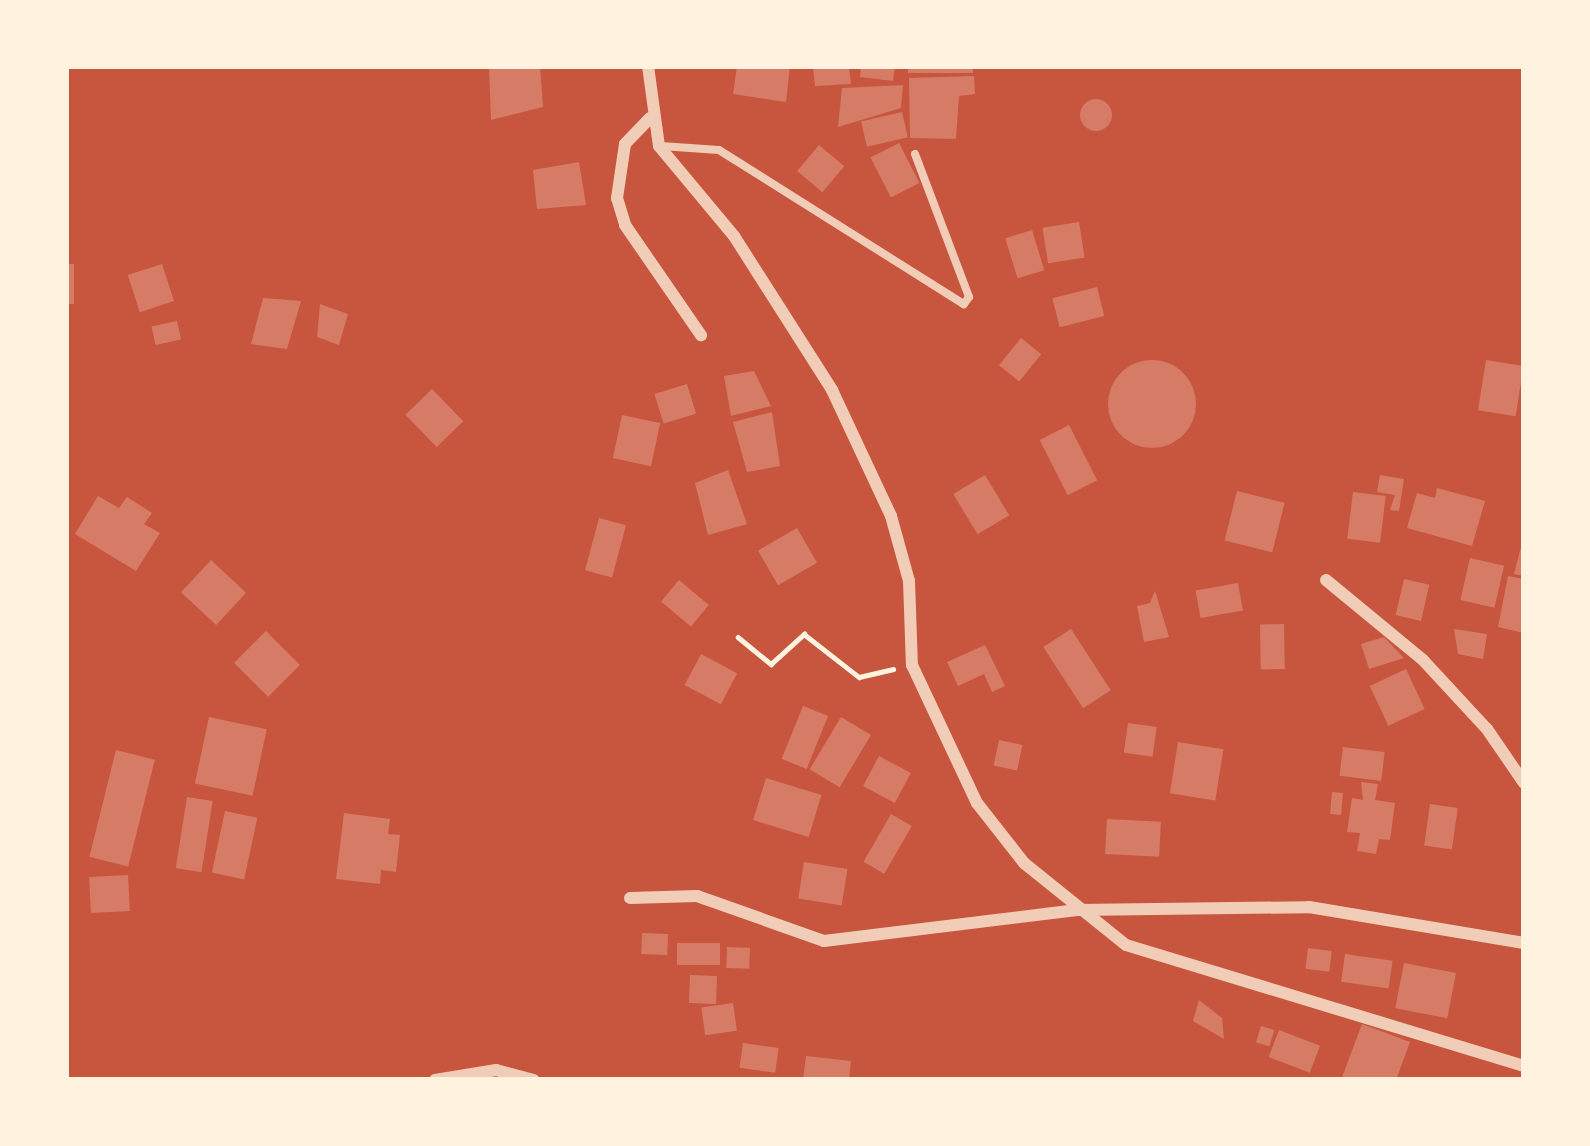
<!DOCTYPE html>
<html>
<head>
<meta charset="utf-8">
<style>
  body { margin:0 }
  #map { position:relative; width:1590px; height:1146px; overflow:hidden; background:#c8553d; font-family:"Source Sans 3",sans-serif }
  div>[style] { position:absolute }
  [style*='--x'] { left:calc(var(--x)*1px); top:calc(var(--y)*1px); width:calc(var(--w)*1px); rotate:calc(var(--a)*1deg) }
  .building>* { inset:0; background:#d67c66; transform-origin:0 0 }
  .round { border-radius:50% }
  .path>* { height:4.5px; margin:-2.25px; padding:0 2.25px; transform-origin:2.25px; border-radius:2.25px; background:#fff3e0 }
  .service>* { height:8px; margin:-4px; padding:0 4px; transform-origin:4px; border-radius:4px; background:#f1ccb7 }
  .minor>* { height:12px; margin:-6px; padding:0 6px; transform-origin:6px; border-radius:6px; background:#f1ccb7 }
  span { translate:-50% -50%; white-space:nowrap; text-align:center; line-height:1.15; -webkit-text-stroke:10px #fff3e0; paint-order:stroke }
  .frame { position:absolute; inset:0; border:69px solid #fff3e0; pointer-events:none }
</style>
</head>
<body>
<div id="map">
  <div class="building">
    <i style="clip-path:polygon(489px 66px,540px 66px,543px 107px,491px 120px)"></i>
    <i style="clip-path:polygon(737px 66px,790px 66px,786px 102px,733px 94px)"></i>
    <i style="clip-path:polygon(813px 66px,849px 66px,851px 84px,815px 86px)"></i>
    <i style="clip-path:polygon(861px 66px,895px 66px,893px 81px,860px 77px)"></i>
    <i style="left:908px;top:66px;width:65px;height:7px"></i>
    <i style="clip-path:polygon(974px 76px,975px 94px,959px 96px,956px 139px,910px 138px,909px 78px)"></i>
    <i style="clip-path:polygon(903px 85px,901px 108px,838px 127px,842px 88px)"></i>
    <i class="round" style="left:1080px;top:99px;width:32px;height:32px"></i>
    <i style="left:902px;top:112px;width:26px;height:42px;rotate:77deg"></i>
    <i style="left:899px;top:143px;width:45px;height:32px;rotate:63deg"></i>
    <i style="left:819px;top:145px;width:33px;height:34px;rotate:40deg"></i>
    <i style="clip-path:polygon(579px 162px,586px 205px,537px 209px,533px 170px)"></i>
    <i style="left:1079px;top:222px;width:36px;height:37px;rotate:81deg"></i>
    <i style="left:1032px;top:230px;width:42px;height:28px;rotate:73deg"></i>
    <i style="left:66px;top:264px;width:8px;height:40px"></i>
    <i style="left:162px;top:264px;width:39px;height:36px;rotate:72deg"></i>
    <i style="left:1097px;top:287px;width:30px;height:46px;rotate:76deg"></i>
    <i style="clip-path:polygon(263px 298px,301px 301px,287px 349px,251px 344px)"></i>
    <i style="clip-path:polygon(320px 304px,348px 314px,339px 345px,317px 337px)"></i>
    <i style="left:177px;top:321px;width:19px;height:26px;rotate:78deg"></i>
    <i style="left:1021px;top:338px;width:26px;height:35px;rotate:39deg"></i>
    <i style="left:1486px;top:360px;width:38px;height:51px;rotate:9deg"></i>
    <i class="round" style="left:1108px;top:360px;width:88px;height:88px"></i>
    <i style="clip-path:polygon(754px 371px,771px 406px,731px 416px,724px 376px)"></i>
    <i style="left:687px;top:384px;width:31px;height:34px;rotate:73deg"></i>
    <i style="left:432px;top:389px;width:45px;height:37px;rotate:46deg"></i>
    <i style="clip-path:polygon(772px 412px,780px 466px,747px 472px,733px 422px)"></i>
    <i style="left:622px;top:415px;width:39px;height:44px;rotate:12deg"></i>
    <i style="left:1069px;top:425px;width:62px;height:33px;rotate:63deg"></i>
    <i style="clip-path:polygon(728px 470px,747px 524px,708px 535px,695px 483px)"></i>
    <i style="left:985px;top:475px;width:47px;height:37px;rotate:59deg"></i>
    <i style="clip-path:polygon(1380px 475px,1404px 479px,1399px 511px,1390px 510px,1395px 495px,1377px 492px)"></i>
    <i style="clip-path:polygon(1437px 488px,1485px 501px,1472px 546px,1407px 528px,1417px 493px,1435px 498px)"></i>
    <i style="left:1237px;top:491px;width:49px;height:51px;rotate:14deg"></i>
    <i style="left:1353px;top:492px;width:33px;height:47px;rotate:7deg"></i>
    <i style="clip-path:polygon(98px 496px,119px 508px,127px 497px,152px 513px,144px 524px,160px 533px,136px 571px,75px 534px)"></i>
    <i style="left:599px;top:518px;width:28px;height:54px;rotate:15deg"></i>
    <i style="left:797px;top:528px;width:40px;height:45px;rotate:60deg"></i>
    <i style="clip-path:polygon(1522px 543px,1524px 543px,1524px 576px,1514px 574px)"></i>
    <i style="left:1470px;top:558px;width:35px;height:43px;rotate:13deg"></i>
    <i style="left:211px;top:560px;width:48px;height:44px;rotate:43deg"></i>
    <i style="clip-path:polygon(1508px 576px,1524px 579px,1524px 633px,1498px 627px)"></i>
    <i style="left:1404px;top:579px;width:26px;height:37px;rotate:13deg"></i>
    <i style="left:679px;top:580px;width:39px;height:28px;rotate:40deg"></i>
    <i style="left:1238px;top:583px;width:28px;height:43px;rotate:80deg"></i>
    <i style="clip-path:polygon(1155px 591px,1169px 637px,1144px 642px,1137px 606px,1150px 603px)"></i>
    <i style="left:1284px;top:624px;width:45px;height:24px;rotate:89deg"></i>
    <i style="left:1071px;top:629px;width:73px;height:33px;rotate:57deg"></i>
    <i style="clip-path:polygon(1454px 629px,1487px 634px,1483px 659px,1458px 654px)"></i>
    <i style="left:266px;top:631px;width:48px;height:45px;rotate:45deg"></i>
    <i style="clip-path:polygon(1384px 637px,1404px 658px,1369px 669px,1361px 644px)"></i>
    <i style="clip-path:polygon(985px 645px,1005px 686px,992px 692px,984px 674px,958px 686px,947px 662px)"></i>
    <i style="left:701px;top:654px;width:41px;height:35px;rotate:28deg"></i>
    <i style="left:1406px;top:669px;width:44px;height:40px;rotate:65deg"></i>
    <i style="left:803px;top:706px;width:27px;height:57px;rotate:22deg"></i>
    <i style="left:209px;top:717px;width:59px;height:68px;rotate:12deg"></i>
    <i style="left:841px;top:717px;width:35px;height:61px;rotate:31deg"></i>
    <i style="left:1128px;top:723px;width:29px;height:30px;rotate:8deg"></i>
    <i style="left:999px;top:740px;width:24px;height:26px;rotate:12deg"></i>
    <i style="left:1178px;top:742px;width:46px;height:52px;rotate:9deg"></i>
    <i style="left:1343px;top:747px;width:42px;height:29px;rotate:7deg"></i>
    <i style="left:116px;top:750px;width:40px;height:110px;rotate:14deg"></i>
    <i style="left:879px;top:756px;width:36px;height:34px;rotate:28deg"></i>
    <i style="left:766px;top:778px;width:58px;height:44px;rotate:17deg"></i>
    <i style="clip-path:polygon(1361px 782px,1378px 784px,1375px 800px,1395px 803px,1390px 840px,1379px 839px,1376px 854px,1357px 851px,1360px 833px,1347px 832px,1352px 798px,1363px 800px)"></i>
    <i style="left:1332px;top:792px;width:11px;height:22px;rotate:5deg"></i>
    <i style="left:187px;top:797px;width:26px;height:72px;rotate:9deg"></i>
    <i style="left:1430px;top:804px;width:28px;height:42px;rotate:8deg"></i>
    <i style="left:225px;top:811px;width:33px;height:63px;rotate:12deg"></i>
    <i style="clip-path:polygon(344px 813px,390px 819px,388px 834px,400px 835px,396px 872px,381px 870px,380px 884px,336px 879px)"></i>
    <i style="left:891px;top:814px;width:24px;height:55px;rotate:30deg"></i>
    <i style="left:1107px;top:819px;width:54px;height:35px;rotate:3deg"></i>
    <i style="left:804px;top:862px;width:44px;height:37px;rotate:9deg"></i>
    <i style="left:128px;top:875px;width:36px;height:39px;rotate:87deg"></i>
    <i style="left:642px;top:933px;width:26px;height:21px;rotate:2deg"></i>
    <i style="left:677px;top:943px;width:43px;height:22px"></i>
    <i style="left:727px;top:947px;width:23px;height:21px;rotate:2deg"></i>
    <i style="left:1308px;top:948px;width:24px;height:21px;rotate:7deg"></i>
    <i style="left:1345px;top:954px;width:48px;height:28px;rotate:8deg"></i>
    <i style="left:1404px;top:963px;width:53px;height:46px;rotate:11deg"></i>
    <i style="left:690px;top:975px;width:27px;height:28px;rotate:2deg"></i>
    <i style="clip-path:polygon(1199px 1000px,1222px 1018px,1224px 1039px,1193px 1021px)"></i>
    <i style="left:733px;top:1003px;width:28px;height:32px;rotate:82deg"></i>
    <i style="clip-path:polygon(1362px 1024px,1410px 1042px,1396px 1080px,1341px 1080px)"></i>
    <i style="left:1261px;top:1026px;width:14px;height:17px;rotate:17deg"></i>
    <i style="left:1279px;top:1030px;width:44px;height:29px;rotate:21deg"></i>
    <i style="left:743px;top:1043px;width:36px;height:25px;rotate:8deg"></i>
    <i style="clip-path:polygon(806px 1056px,851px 1061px,849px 1080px,803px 1080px)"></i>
  </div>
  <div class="path">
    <i style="--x:738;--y:637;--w:43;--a:39.3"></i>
    <i style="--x:771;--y:664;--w:45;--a:-42.3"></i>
    <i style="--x:804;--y:634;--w:70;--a:38"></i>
    <i style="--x:859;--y:677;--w:35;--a:-13"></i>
  </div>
  <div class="service">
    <i style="--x:661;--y:146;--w:58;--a:3.9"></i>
    <i style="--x:719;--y:150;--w:289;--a:32.2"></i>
    <i style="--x:915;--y:154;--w:153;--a:69.3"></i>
    <i style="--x:969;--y:297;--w:9;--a:126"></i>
  </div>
  <div class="minor">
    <i style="--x:648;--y:66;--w:81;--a:82.2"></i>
    <i style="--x:659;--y:146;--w:117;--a:50.2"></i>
    <i style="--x:734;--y:236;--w:183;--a:57.5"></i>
    <i style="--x:832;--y:390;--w:139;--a:64.9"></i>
    <i style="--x:891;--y:516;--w:67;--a:74.5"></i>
    <i style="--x:909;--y:581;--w:84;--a:88"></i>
    <i style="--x:912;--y:665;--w:153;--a:64.8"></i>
    <i style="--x:977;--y:803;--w:76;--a:51.9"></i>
    <i style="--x:1024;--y:863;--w:131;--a:38.8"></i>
    <i style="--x:1126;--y:945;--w:416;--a:16.9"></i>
    <i style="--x:650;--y:118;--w:36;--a:134"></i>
    <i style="--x:625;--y:144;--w:55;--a:98.4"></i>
    <i style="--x:617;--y:198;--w:28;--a:73"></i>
    <i style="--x:625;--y:225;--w:134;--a:55.4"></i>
    <i style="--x:1326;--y:580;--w:126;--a:39.5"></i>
    <i style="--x:1423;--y:660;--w:94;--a:47.2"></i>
    <i style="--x:1487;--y:729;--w:65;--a:55.6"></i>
    <i style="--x:630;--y:898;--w:67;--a:-1.7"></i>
    <i style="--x:697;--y:896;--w:135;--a:19.5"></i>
    <i style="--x:824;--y:941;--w:255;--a:-7"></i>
    <i style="--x:1077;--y:910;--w:232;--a:-0.7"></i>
    <i style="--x:1309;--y:907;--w:218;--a:9.5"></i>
    <i style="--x:435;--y:1080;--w:62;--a:-9.3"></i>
    <i style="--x:496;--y:1070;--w:39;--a:15"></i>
  </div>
  <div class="frame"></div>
</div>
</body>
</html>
